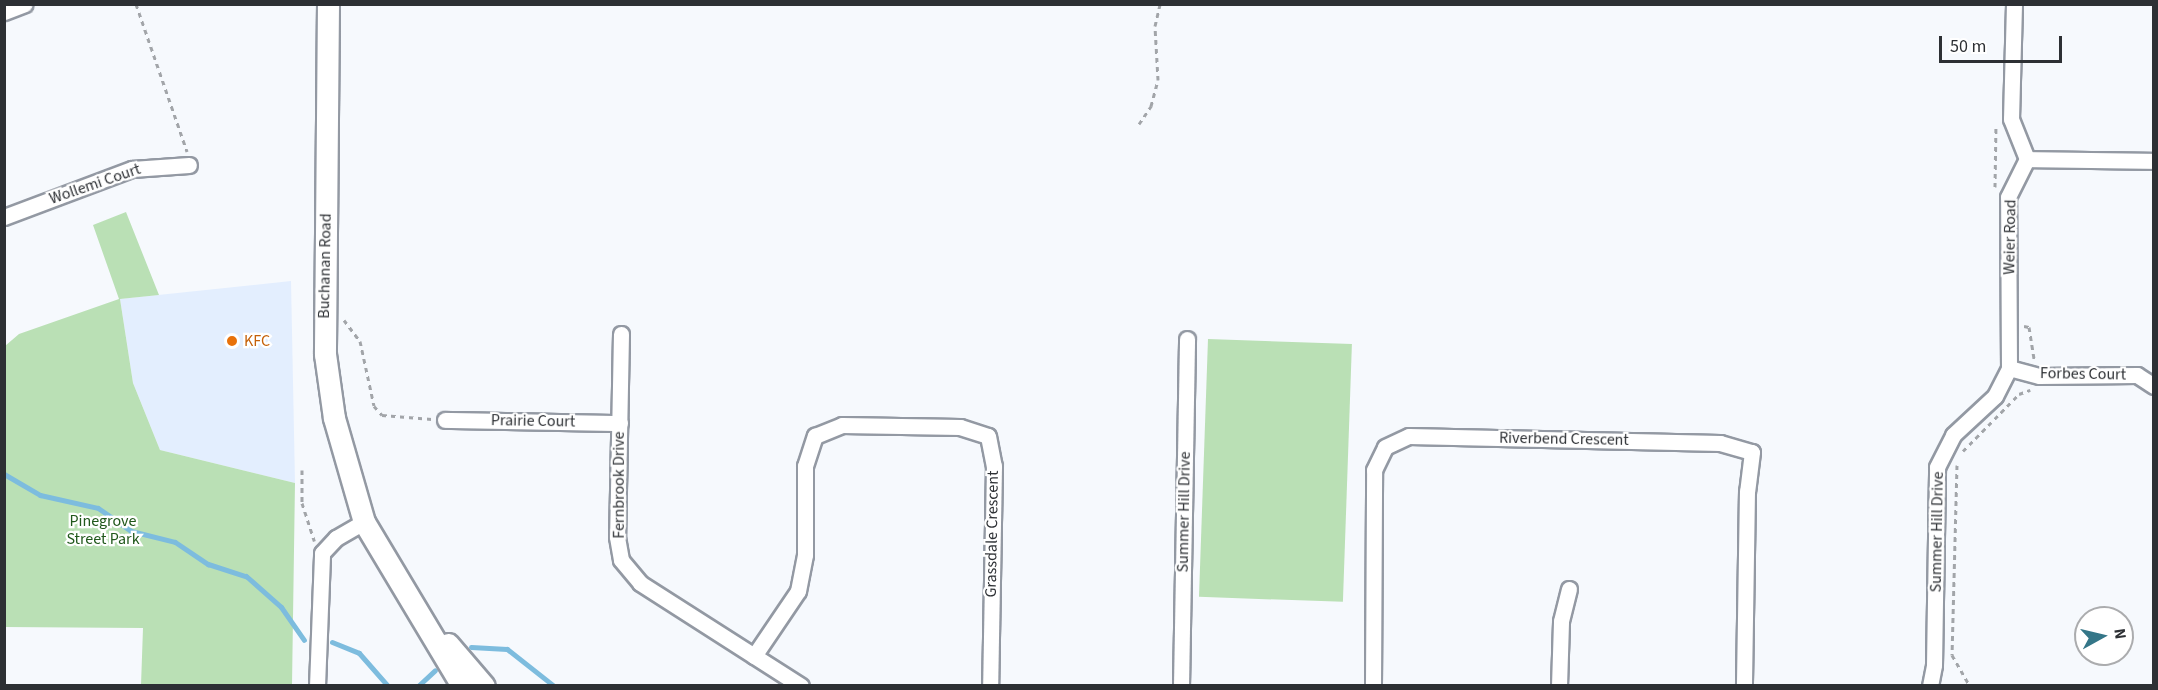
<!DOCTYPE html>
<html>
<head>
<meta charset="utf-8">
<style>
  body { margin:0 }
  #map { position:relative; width:2158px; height:690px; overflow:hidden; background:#f6f9fd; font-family:"Source Sans 3",sans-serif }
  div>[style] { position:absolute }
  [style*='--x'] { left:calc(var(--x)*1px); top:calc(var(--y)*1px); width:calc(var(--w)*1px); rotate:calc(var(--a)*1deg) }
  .built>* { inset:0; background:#e3eefe }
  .green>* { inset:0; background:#bae0b5; transform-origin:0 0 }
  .stream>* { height:5px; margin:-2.5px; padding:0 2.5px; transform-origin:2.5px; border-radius:2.5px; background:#7dbcde }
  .path>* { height:3px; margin-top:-1.5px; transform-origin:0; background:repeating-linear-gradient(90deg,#a2a5a9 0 4.5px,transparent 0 9px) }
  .roads { filter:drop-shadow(2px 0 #9399a3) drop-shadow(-2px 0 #9399a3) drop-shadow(0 2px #9399a3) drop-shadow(0 -2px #9399a3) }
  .street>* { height:15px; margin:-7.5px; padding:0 7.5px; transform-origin:7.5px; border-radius:7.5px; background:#fff }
  .secondary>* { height:21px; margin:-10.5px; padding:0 10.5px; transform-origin:10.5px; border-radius:10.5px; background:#fff }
  .dots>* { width:16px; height:16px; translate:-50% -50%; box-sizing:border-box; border:3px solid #fff; border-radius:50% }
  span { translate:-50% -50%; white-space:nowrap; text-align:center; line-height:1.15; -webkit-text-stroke:4.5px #fff; paint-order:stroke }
  .street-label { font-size:16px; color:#2d3034 }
  .food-label { font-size:16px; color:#c56008 }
  .left { translate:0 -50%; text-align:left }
  .park-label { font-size:16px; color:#20581b }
  .frame { position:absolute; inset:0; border:6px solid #2d3034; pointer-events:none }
  .north { position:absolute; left:2074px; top:606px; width:60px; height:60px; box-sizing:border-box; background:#fff; border:2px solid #abacae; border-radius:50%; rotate:82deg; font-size:16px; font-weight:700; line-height:24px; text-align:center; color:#2d3034 }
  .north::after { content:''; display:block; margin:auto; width:21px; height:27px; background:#347688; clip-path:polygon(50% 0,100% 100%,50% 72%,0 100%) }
  .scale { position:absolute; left:1939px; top:36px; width:123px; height:27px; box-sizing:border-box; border:3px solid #2d3034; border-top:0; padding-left:8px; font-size:18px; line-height:21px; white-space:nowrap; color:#2d3034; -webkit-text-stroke:4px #fff; paint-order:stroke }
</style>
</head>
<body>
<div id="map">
  <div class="built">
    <i style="clip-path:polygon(291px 281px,295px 483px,160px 450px,133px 383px,120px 299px)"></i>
  </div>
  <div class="green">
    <i style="clip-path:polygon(126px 212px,159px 295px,120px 299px,133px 383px,160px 450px,295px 483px,292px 685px,141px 685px,143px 628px,5px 627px,5px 346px,19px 334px,119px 299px,93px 225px)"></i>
    <i style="left:1208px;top:339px;width:144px;height:258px;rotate:2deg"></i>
  </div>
  <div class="stream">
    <i style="--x:4;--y:474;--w:42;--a:30.3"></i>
    <i style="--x:40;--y:495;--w:59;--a:12.6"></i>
    <i style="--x:98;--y:508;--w:40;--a:34.9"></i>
    <i style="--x:131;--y:531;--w:45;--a:14"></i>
    <i style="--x:175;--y:542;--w:40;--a:34"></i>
    <i style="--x:208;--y:564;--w:40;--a:18"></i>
    <i style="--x:246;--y:576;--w:47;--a:41.5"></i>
    <i style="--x:281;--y:607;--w:40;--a:55.1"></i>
    <i style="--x:332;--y:642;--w:29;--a:22"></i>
    <i style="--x:359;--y:653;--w:44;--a:48.7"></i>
    <i style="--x:471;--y:647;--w:36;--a:3"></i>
    <i style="--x:507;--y:649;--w:60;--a:38.2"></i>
    <i style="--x:418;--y:686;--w:23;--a:-43"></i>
  </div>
  <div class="path">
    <i style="--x:136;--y:4;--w:156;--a:70.9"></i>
    <i style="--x:1139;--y:124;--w:22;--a:-56"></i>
    <i style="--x:1151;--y:106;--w:27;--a:-75"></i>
    <i style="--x:1158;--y:80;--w:54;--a:-93.2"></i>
    <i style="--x:1155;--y:26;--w:23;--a:-77"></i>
    <i style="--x:1995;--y:187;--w:62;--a:-89.1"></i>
    <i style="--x:344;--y:320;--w:26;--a:53"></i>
    <i style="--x:360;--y:341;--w:66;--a:77.8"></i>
    <i style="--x:374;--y:406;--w:12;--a:48"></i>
    <i style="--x:382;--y:415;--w:50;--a:4.6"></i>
    <i style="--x:2024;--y:326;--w:5;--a:11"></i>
    <i style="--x:2029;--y:327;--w:32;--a:81"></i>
    <i style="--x:1963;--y:451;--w:80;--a:-45.5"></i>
    <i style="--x:2019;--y:394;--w:12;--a:-20"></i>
    <i style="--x:1957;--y:465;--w:190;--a:91.5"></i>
    <i style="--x:1952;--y:655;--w:36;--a:60"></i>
    <i style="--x:302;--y:470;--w:33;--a:90"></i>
    <i style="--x:302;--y:503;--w:40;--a:72"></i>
  </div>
  <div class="roads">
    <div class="street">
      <i style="--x:4;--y:12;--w:22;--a:-21"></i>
      <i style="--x:2027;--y:159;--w:127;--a:0.9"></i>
      <i style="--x:4;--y:217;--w:137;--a:-20.6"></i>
      <i style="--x:132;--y:169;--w:57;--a:-4"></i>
      <i style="--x:621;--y:334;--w:203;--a:91.1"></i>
      <i style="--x:617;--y:537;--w:23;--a:80"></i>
      <i style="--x:621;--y:560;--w:30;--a:50"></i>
      <i style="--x:640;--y:583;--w:191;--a:32.6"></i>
      <i style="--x:2009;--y:368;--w:31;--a:15"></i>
      <i style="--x:2039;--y:376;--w:98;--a:-0.6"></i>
      <i style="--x:2137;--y:375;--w:20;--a:33"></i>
      <i style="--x:445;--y:420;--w:175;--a:1"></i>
      <i style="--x:754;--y:656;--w:78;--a:-55.9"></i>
      <i style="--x:798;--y:591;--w:37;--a:-79"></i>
      <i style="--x:805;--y:555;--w:89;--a:-90"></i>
      <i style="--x:805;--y:466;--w:32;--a:-72"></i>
      <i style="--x:815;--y:436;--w:29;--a:-22"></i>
      <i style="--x:842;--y:425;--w:118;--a:1"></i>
      <i style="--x:960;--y:427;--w:29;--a:18"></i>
      <i style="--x:988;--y:436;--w:31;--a:79"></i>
      <i style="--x:994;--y:466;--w:220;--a:91"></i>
      <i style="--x:317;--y:686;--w:133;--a:-87.8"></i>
      <i style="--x:322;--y:553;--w:21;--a:-47"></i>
      <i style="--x:336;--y:538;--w:32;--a:-30"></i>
      <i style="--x:1181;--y:686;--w:347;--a:-89"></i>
      <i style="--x:1373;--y:686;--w:216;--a:-89.7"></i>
      <i style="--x:1374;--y:470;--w:25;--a:-64"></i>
      <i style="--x:1385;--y:447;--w:26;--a:-25"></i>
      <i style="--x:1409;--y:436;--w:311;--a:1.3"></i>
      <i style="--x:1720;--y:443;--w:33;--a:16"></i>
      <i style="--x:1752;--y:452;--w:39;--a:97"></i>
      <i style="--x:1747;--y:491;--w:195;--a:90.9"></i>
      <i style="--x:1559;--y:686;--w:65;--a:-88.2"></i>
      <i style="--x:1561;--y:621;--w:33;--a:-76"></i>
      <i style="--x:1930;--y:686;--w:21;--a:-79"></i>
      <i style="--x:1934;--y:665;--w:198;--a:-89.1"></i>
      <i style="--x:1937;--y:467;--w:36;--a:-63"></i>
      <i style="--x:1953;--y:435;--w:57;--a:-42.9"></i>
      <i style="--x:1995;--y:396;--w:31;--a:-63"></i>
      <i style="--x:2009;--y:368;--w:171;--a:-90.3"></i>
      <i style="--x:2008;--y:197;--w:42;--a:-63.4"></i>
      <i style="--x:2027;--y:159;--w:43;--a:-111.8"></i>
      <i style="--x:2011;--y:119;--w:115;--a:-88.5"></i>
    </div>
    <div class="secondary">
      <i style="--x:328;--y:4;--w:350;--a:90.5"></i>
      <i style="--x:325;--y:354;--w:65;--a:82"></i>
      <i style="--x:334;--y:418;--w:108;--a:73.9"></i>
      <i style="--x:364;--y:522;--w:191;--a:59.1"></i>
      <i style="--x:448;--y:644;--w:55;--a:49.4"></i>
    </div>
  </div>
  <div class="dots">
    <i style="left:232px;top:341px;background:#e8710a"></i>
  </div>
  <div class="street-label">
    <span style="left:95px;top:184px;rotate:-19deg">Wollemi Court</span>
    <span style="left:2010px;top:237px;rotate:-89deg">Weier Road</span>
    <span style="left:325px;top:266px;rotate:-89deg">Buchanan Road</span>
    <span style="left:2083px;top:374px;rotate:1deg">Forbes Court</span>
    <span style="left:533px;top:421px;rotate:1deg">Prairie Court</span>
    <span style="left:1564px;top:439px;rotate:1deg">Riverbend Crescent</span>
    <span style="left:619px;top:485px;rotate:-90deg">Fernbrook Drive</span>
    <span style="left:1184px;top:512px;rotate:-89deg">Summer Hill Drive</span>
    <span style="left:1937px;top:532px;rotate:-89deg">Summer Hill Drive</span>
    <span style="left:992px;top:534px;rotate:-89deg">Grassdale Crescent</span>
  </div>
  <div class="food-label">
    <span class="left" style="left:244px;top:341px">KFC</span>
  </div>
  <div class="park-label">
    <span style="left:103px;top:530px">Pinegrove<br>Street Park</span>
  </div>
  <div class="frame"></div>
  <div class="north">N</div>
  <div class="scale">50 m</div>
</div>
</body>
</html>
